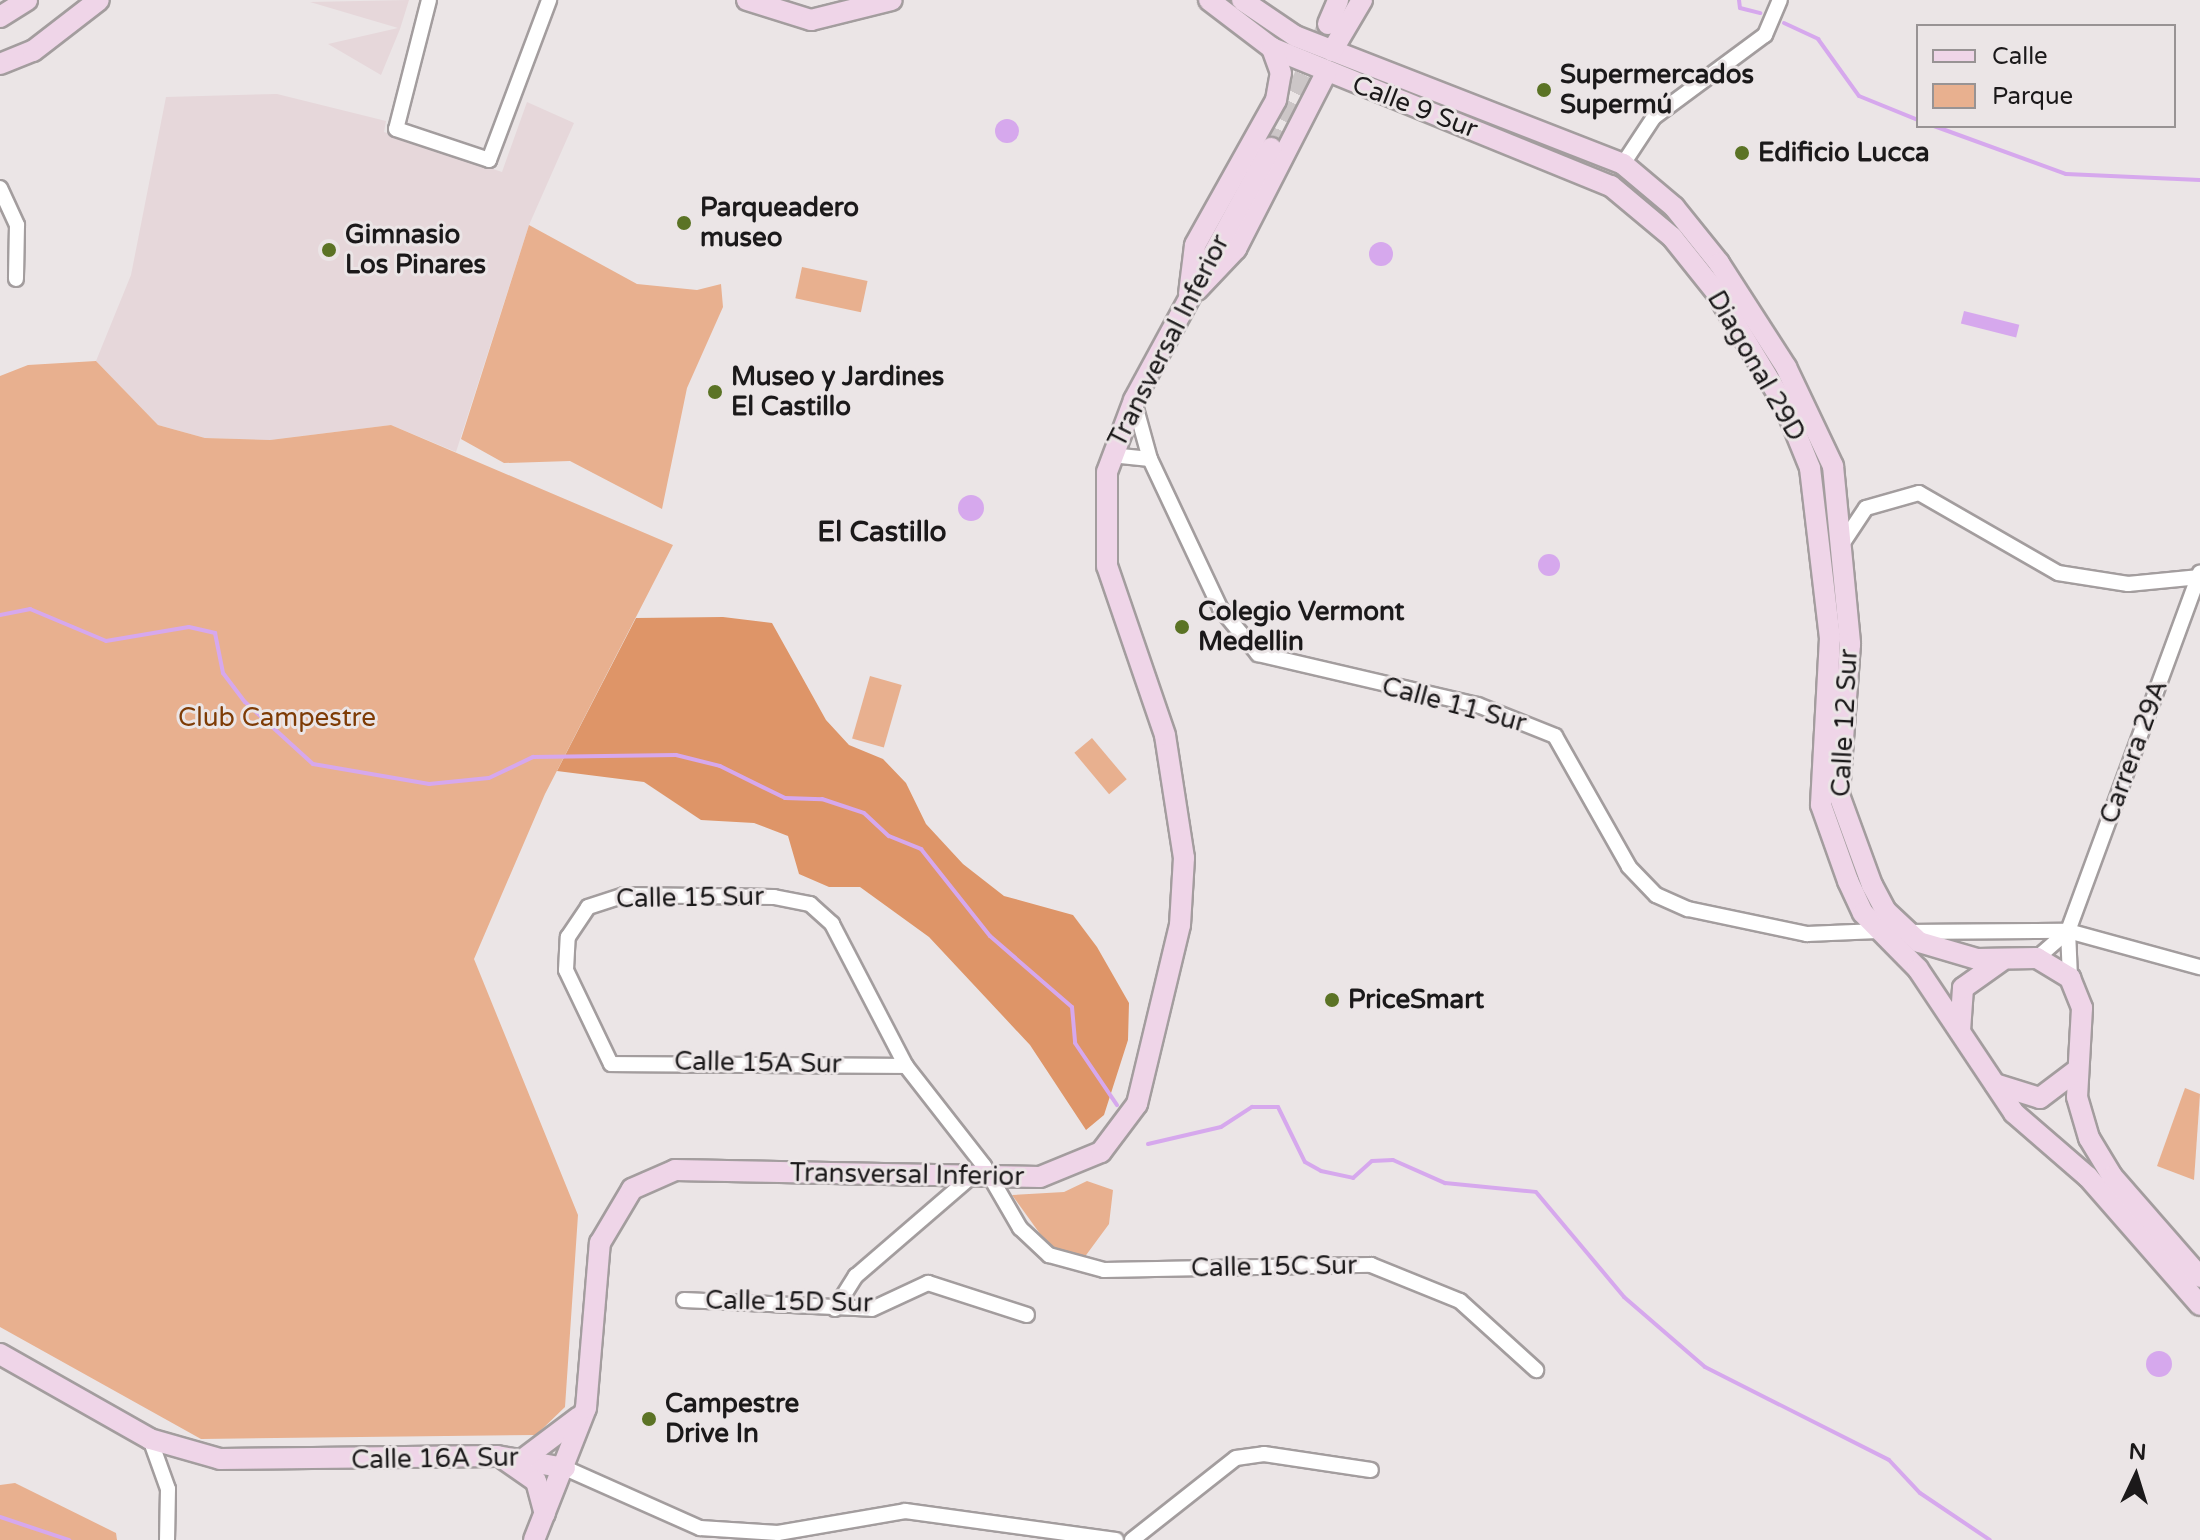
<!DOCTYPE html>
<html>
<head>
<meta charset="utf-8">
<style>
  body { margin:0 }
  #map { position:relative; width:2200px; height:1540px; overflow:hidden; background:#ebe5e6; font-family:"Varela Round",sans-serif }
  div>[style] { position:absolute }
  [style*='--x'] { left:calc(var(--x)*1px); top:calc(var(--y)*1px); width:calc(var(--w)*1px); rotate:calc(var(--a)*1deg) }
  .built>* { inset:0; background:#e6d7da }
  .green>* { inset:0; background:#e8b08f; transform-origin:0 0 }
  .forest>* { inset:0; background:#de9568 }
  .water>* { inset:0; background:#d6a8ed; transform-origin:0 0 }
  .round { border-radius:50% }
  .stream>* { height:4px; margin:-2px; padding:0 2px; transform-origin:2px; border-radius:2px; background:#d6a8ed }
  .secondary-tunnel>* { height:20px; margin-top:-10px; transform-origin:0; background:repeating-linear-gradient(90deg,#ccc6c7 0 20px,transparent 0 30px) }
  .roads { filter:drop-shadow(2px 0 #a39d9e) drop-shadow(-2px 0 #a39d9e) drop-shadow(0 2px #a39d9e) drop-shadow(0 -2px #a39d9e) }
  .street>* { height:14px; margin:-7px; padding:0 7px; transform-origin:7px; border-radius:7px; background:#fff }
  .secondary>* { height:20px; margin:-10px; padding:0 10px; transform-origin:10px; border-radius:10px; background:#efd5e8 }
  .dots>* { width:22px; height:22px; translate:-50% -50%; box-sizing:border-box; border:4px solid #ebe5e6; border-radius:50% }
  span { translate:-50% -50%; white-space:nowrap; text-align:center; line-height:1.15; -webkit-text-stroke:6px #ebe5e6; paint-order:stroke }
  .poi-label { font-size:26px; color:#1b191a; font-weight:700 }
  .left { translate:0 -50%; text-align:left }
  .street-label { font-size:26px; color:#1b191a }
  .park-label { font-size:26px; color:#7e3b05 }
  .neighbourhood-label { font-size:28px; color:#1b191a; font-weight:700 }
  .legend { position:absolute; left:1916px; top:24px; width:260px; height:104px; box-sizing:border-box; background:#ebe5e6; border:2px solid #989394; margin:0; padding:10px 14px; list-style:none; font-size:24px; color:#1b191a }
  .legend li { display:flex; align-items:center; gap:16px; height:40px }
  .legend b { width:40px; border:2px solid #989394 }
  .north { position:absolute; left:2096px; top:1436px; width:80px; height:80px; -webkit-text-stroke:6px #ebe5e6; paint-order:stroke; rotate:4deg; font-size:22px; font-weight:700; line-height:32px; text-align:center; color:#1b191a }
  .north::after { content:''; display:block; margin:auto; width:28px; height:36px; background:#1b191a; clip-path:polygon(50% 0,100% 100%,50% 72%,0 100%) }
</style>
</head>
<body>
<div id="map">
  <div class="built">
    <i style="clip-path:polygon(409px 0,400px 29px,381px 75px,328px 44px,398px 28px,310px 2px)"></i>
    <i style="clip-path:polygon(277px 94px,386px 121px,384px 132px,502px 172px,527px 102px,574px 123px,529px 225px,456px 452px,391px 425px,270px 440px,205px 438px,158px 425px,96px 361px,131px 275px,166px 97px)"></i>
  </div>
  <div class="green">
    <i style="clip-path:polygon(529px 225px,637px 284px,697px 290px,721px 284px,723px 307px,687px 388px,662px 509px,570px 461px,504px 463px,461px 439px)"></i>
    <i style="left:802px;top:267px;width:67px;height:32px;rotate:12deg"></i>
    <i style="clip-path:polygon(96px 361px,158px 425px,205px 438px,270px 440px,391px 425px,673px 545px,545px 794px,474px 959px,578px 1215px,565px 1407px,536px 1435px,201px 1439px,0 1327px,0 376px,28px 365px)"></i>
    <i style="left:870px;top:676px;width:33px;height:65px;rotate:16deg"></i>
    <i style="left:1092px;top:738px;width:54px;height:23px;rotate:50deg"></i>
    <i style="clip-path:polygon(2185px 1088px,2200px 1094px,2194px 1180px,2157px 1166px)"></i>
    <i style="clip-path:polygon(1087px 1181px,1113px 1190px,1109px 1224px,1081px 1262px,1051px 1249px,1012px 1195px,1064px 1192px)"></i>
    <i style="clip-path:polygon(15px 1483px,116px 1533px,117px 1540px,0 1540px,0 1485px)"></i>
  </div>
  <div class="forest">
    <i style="clip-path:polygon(723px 617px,772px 623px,826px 720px,849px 745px,883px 759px,906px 783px,926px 824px,963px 864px,1004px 896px,1073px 915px,1097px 947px,1129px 1003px,1128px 1040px,1104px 1115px,1086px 1130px,1030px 1045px,929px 937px,860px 887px,829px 887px,799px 874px,788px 836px,754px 823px,701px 820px,644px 782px,557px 771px,636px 618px)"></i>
  </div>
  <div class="water">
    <i class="round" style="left:995px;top:119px;width:24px;height:24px"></i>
    <i class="round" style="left:1369px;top:242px;width:24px;height:24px"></i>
    <i style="left:1964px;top:311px;width:57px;height:13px;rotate:14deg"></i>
    <i class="round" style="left:958px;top:495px;width:26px;height:26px"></i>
    <i class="round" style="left:1538px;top:554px;width:22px;height:22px"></i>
    <i class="round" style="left:2146px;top:1351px;width:26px;height:26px"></i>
  </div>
  <div class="stream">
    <i style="--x:1739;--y:0;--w:8;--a:83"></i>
    <i style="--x:1740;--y:8;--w:21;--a:14"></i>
    <i style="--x:1784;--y:23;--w:38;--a:25"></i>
    <i style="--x:1818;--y:39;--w:70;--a:54.3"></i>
    <i style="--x:1859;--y:96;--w:64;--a:22.1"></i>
    <i style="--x:1934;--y:126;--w:140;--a:20"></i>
    <i style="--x:2066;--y:174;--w:134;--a:2.6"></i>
    <i style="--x:0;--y:615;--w:31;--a:-11"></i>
    <i style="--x:30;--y:609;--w:82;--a:22.8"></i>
    <i style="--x:106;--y:641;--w:84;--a:-9.6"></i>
    <i style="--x:189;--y:627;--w:27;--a:13"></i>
    <i style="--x:215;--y:633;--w:41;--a:78.7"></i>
    <i style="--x:223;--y:673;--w:36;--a:53"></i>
    <i style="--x:245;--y:702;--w:92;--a:42.4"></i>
    <i style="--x:313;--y:764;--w:118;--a:9.8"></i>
    <i style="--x:429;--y:784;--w:60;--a:-5.7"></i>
    <i style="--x:489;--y:778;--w:49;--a:-25.5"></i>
    <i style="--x:533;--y:757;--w:143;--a:-0.8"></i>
    <i style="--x:676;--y:755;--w:45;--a:14"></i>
    <i style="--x:720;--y:766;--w:72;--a:26.2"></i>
    <i style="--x:785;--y:798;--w:37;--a:2"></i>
    <i style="--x:822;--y:799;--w:44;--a:18.4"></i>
    <i style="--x:864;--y:813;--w:34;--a:43"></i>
    <i style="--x:889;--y:836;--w:35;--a:22"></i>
    <i style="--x:921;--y:849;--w:111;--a:51.6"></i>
    <i style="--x:990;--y:936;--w:108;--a:40.9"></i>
    <i style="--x:1072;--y:1007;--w:36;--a:85"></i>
    <i style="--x:1075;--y:1043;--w:75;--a:55.9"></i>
    <i style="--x:1148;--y:1144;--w:75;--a:-13.1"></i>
    <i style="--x:1221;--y:1127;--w:37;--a:-33"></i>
    <i style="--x:1252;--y:1107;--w:26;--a:0"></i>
    <i style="--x:1278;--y:1107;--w:61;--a:63.9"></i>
    <i style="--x:1305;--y:1162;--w:18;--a:29"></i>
    <i style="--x:1321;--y:1171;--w:33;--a:12"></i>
    <i style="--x:1353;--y:1178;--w:25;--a:-42"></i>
    <i style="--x:1372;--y:1161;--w:21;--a:-3"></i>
    <i style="--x:1393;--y:1160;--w:57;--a:23.9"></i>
    <i style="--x:1445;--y:1183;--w:91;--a:5.6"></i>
    <i style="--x:1536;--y:1192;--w:137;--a:50"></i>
    <i style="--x:1624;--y:1297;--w:107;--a:40.8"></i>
    <i style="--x:1705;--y:1367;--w:206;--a:26.8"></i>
    <i style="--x:1889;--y:1460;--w:45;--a:46.8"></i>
    <i style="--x:1920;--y:1493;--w:84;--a:33.9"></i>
    <i style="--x:0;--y:1517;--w:73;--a:18.4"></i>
  </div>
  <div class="secondary-tunnel">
    <i style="--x:1271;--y:148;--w:136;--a:-65.3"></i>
  </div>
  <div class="roads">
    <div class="street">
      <i style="--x:429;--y:0;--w:133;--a:104.3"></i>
      <i style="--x:396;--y:129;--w:98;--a:18.4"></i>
      <i style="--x:489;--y:160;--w:171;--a:-69.4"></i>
      <i style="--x:1623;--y:164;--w:56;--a:-56.6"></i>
      <i style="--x:1654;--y:117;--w:138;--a:-36.5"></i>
      <i style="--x:1765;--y:35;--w:38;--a:-67"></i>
      <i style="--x:0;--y:188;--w:41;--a:65.3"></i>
      <i style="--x:17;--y:225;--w:54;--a:91.1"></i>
      <i style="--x:1134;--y:401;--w:60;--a:74.6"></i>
      <i style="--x:1150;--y:459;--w:165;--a:64.8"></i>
      <i style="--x:1220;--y:608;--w:60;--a:50.4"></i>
      <i style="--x:1258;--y:654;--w:226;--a:13.1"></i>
      <i style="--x:1478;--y:705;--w:83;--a:21.9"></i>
      <i style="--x:1555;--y:736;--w:150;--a:60.5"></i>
      <i style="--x:1629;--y:867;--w:39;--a:46"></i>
      <i style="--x:1656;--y:895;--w:35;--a:24"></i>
      <i style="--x:1688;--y:909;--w:122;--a:11.9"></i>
      <i style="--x:1807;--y:934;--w:71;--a:-2.4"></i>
      <i style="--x:1111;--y:455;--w:39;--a:6"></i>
      <i style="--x:1842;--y:544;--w:43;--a:-56.3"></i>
      <i style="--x:1866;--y:508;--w:55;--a:-15.8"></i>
      <i style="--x:1919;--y:493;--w:160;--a:29.9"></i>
      <i style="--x:2058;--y:573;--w:71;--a:8.9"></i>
      <i style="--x:2128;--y:584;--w:72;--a:-5.6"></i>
      <i style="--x:1906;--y:932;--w:162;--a:-0.4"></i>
      <i style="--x:2068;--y:931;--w:137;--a:15.3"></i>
      <i style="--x:2037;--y:958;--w:41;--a:-41.1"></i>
      <i style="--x:2070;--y:978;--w:47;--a:-92.4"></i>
      <i style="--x:2068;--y:931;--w:382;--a:-69.8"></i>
      <i style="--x:906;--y:1066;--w:295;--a:-179.6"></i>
      <i style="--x:611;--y:1064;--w:104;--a:-115.6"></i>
      <i style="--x:566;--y:970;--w:33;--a:-87"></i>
      <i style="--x:568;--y:937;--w:36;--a:-56"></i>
      <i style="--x:588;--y:907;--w:38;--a:-18"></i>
      <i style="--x:624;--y:895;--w:150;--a:0.8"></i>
      <i style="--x:774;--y:897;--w:37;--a:11"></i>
      <i style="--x:810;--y:904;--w:30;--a:42"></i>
      <i style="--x:832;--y:924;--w:160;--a:62.5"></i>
      <i style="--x:906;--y:1066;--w:127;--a:52"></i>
      <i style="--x:984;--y:1166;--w:72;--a:59.9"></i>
      <i style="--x:1020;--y:1228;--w:40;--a:43"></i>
      <i style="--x:1049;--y:1255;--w:57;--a:15.3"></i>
      <i style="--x:1104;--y:1270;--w:267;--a:-1.1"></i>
      <i style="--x:1371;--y:1265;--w:96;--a:22"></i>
      <i style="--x:1460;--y:1301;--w:103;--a:42.2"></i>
      <i style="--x:684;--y:1300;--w:188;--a:2.7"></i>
      <i style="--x:872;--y:1309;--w:62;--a:-24.9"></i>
      <i style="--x:928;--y:1283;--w:104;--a:17.9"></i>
      <i style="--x:835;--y:1309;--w:39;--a:-58"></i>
      <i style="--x:856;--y:1276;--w:145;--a:-40.8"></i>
      <i style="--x:150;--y:1439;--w:53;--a:70.2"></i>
      <i style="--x:168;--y:1489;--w:51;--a:91.1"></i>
      <i style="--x:565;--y:1468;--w:148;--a:24"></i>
      <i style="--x:700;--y:1528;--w:78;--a:3.7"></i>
      <i style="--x:778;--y:1533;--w:129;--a:-9.8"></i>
      <i style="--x:905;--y:1511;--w:213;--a:7.8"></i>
      <i style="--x:1132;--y:1540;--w:132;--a:-38.3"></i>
      <i style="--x:1236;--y:1458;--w:28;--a:-8"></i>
      <i style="--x:1264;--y:1454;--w:108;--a:8.5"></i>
    </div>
    <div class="secondary">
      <i style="--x:747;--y:0;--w:67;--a:17.4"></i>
      <i style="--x:811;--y:20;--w:83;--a:-13.9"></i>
      <i style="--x:1209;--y:0;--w:79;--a:37.3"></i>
      <i style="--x:1272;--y:48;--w:366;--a:22.2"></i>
      <i style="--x:1611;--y:186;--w:80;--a:39.9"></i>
      <i style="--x:1672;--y:237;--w:70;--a:51.3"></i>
      <i style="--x:1716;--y:292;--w:133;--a:58.8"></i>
      <i style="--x:1785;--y:406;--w:67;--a:68"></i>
      <i style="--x:1810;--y:468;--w:171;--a:83.3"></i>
      <i style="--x:1830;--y:638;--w:167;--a:93.1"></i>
      <i style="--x:1821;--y:805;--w:81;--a:70.4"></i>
      <i style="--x:1848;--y:881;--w:35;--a:65"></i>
      <i style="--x:1863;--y:913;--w:78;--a:45.5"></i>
      <i style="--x:1918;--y:969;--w:173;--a:56.3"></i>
      <i style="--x:2014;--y:1113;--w:98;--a:40.9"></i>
      <i style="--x:2088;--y:1177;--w:170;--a:48.8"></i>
      <i style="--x:1242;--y:0;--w:64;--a:34.2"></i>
      <i style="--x:1295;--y:36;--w:352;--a:21.3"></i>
      <i style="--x:1623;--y:164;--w:67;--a:40.1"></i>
      <i style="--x:1674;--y:207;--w:72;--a:51.2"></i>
      <i style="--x:1719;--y:263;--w:124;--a:57.2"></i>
      <i style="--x:1786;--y:367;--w:110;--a:64.6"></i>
      <i style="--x:1833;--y:466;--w:179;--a:84.5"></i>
      <i style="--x:1850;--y:644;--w:151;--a:94.2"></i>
      <i style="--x:1839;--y:795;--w:96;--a:69.9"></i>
      <i style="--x:1872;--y:885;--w:30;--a:62"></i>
      <i style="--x:1886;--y:911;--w:45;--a:43.2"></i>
      <i style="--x:1919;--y:942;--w:60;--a:16.3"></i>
      <i style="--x:1977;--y:959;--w:60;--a:-1"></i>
      <i style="--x:2037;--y:958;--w:39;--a:31"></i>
      <i style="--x:2070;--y:978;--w:32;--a:68"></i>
      <i style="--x:2082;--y:1008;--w:89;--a:93.2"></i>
      <i style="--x:2077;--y:1097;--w:43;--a:73.7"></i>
      <i style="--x:2089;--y:1138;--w:44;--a:58.8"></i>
      <i style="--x:2112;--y:1176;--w:134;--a:48.9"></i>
      <i style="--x:0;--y:17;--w:32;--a:-32"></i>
      <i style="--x:1328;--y:24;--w:26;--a:-67"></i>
      <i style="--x:1332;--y:51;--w:59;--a:-59.5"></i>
      <i style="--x:0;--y:64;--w:35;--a:-22"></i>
      <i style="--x:33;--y:51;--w:83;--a:-37.7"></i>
      <i style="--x:1197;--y:290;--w:57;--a:-46.4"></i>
      <i style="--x:1236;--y:249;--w:198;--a:-62.9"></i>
      <i style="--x:1189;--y:294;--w:49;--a:-83"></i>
      <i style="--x:1195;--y:245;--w:166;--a:-60.8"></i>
      <i style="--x:1276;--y:100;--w:27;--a:-80"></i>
      <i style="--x:1281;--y:73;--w:27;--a:-110"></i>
      <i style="--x:1960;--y:1031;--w:43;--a:-86"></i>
      <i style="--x:1963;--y:988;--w:47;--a:-35.4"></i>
      <i style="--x:1995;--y:1084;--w:47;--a:17.3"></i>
      <i style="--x:2040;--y:1098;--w:46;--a:-37.1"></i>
      <i style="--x:0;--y:1354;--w:172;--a:29.5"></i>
      <i style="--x:150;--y:1439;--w:73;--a:15.9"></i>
      <i style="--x:220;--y:1459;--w:277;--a:-0.6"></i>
      <i style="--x:497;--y:1456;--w:69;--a:10"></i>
      <i style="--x:526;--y:1457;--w:66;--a:-37"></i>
      <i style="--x:504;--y:1459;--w:39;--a:35"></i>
      <i style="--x:536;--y:1481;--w:34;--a:75"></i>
      <i style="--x:534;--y:1540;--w:142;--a:-68.5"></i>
      <i style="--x:586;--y:1408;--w:166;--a:-85.2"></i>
      <i style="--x:600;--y:1243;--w:63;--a:-59.3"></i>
      <i style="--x:632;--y:1189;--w:47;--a:-23.8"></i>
      <i style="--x:675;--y:1170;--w:365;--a:1.1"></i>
      <i style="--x:1040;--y:1177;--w:66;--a:-22.3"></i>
      <i style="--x:1101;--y:1152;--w:60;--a:-53.1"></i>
      <i style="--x:1137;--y:1104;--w:184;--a:-76.5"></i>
      <i style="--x:1180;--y:925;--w:67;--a:-86.6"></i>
      <i style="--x:1184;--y:858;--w:124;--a:-98.8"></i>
      <i style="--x:1165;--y:735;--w:179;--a:-108.9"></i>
      <i style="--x:1107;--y:566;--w:94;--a:-90"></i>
      <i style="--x:1107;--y:472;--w:77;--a:-69.4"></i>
      <i style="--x:1134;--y:400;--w:287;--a:-61.5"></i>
    </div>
  </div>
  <div class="dots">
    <i style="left:1544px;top:90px;background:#5b7325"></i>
    <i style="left:1742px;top:153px;background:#5b7325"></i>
    <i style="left:684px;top:223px;background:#5b7325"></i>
    <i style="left:329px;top:250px;background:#5b7325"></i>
    <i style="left:715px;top:392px;background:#5b7325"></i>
    <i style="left:1182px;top:627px;background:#5b7325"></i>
    <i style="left:1332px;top:1000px;background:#5b7325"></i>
    <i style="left:649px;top:1419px;background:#5b7325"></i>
  </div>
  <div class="poi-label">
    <span class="left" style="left:1560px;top:90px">Supermercados<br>Supermú</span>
    <span class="left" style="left:1758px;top:153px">Edificio Lucca</span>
    <span class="left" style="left:700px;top:223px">Parqueadero<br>museo</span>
    <span class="left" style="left:345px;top:250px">Gimnasio<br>Los Pinares</span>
    <span class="left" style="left:731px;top:392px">Museo y Jardines<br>El Castillo</span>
    <span class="left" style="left:1198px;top:627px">Colegio Vermont<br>Medellin</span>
    <span class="left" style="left:1348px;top:1000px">PriceSmart</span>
    <span class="left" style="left:665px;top:1419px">Campestre<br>Drive In</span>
  </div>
  <div class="street-label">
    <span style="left:1415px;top:107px;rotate:21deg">Calle 9 Sur</span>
    <span style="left:1169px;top:341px;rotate:-63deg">Transversal Inferior</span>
    <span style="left:1756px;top:366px;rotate:60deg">Diagonal 29D</span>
    <span style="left:1454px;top:705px;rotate:15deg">Calle 11 Sur</span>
    <span style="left:1845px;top:723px;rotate:-87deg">Calle 12 Sur</span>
    <span style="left:2134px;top:752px;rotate:-70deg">Carrera 29A</span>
    <span style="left:690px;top:898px;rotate:-1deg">Calle 15 Sur</span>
    <span style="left:758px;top:1063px;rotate:1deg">Calle 15A Sur</span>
    <span style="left:907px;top:1175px;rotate:1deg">Transversal Inferior</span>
    <span style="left:1274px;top:1267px;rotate:-1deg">Calle 15C Sur</span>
    <span style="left:789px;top:1302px;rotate:1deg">Calle 15D Sur</span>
    <span style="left:435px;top:1459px;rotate:-1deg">Calle 16A Sur</span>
  </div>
  <div class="park-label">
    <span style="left:277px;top:718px">Club Campestre</span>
  </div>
  <div class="neighbourhood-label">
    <span style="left:882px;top:532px">El Castillo</span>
  </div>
  <ul class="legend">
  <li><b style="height:10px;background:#efd5e8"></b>Calle</li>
  <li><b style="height:22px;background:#e8b08f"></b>Parque</li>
  </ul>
  <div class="north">N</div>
</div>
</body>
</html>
